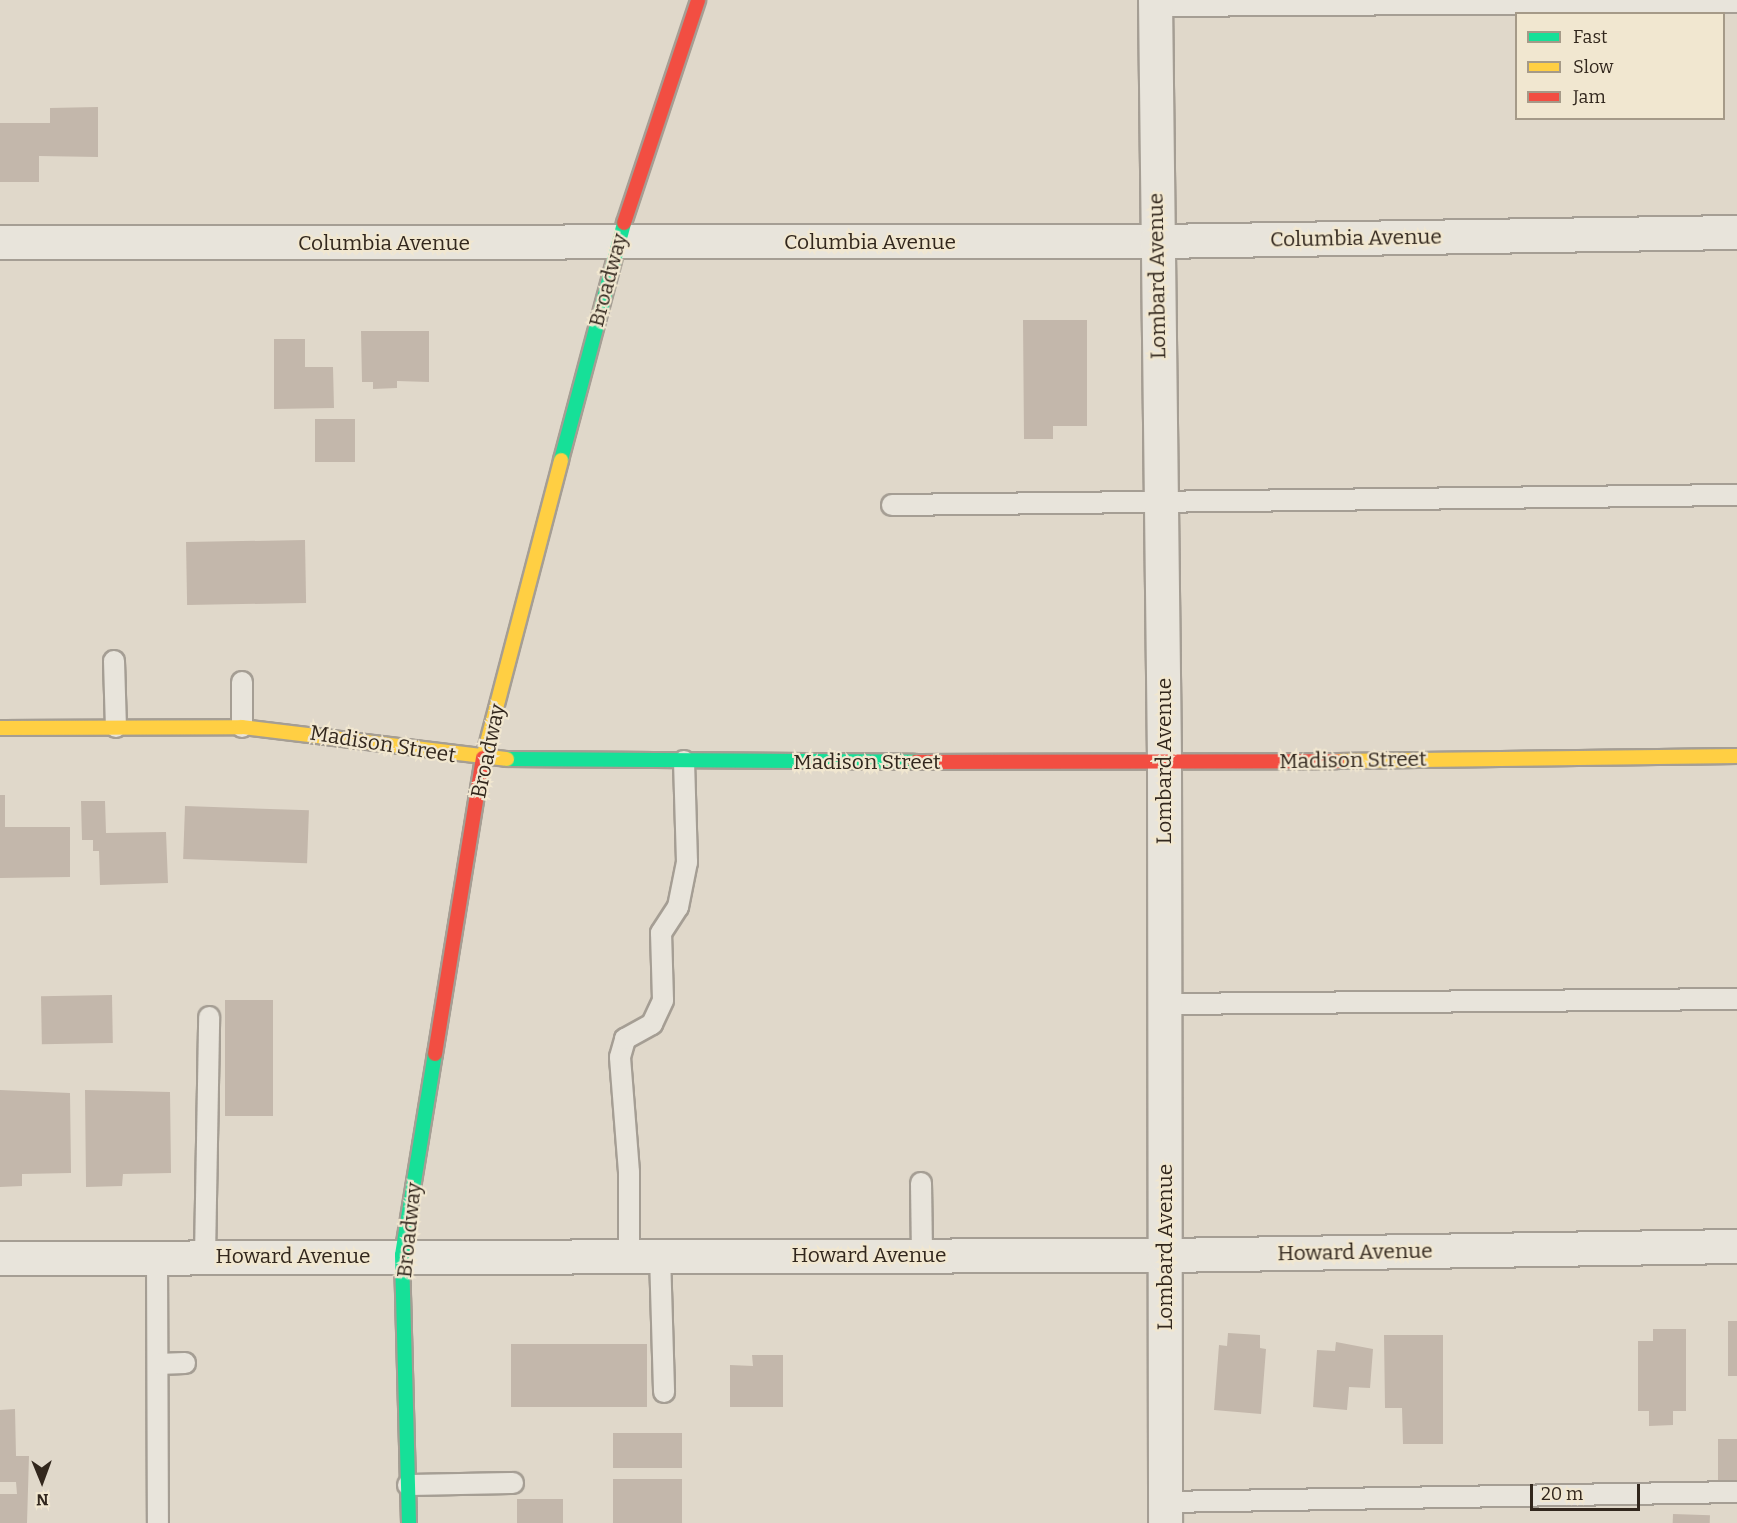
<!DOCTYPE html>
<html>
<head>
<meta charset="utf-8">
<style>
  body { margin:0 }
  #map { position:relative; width:1737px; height:1523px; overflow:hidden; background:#e0d8ca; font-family:Bitter,serif }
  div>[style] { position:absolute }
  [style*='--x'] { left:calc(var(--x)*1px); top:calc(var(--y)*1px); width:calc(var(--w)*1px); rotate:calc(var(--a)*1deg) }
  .building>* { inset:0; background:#c3b7ab; transform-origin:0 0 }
  .roads { filter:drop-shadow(2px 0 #a59e94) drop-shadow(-2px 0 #a59e94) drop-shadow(0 2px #a59e94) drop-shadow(0 -2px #a59e94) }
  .lane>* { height:20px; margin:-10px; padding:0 10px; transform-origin:10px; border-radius:10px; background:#e8e4db }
  .street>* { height:33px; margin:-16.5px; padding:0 16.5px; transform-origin:16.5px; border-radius:16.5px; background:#e8e4db }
  .fast>* { height:14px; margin:-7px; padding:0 7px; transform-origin:7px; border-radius:7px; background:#16e098 }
  .slow>* { height:14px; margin:-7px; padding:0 7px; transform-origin:7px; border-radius:7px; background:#ffcf43 }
  .jam>* { height:14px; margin:-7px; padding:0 7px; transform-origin:7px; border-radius:7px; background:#f24e42 }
  span { translate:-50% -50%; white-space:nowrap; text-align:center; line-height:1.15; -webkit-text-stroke:4.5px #f1e7d0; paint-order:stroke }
  .street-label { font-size:21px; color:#32271d }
  .legend { position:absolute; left:1515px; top:12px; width:210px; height:108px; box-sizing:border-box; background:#f1e7d0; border:2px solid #a59a88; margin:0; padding:8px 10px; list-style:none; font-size:18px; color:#32271d }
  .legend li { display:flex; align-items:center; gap:12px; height:30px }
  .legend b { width:30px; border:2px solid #a59a88 }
  .north { position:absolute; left:12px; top:1451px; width:60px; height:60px; -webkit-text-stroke:4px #f1e7d0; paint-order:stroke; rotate:179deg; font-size:16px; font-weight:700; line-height:24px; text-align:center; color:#32271d }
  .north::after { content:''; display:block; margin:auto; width:21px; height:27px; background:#32271d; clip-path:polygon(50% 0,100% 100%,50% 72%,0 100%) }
  .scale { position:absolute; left:1530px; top:1484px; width:110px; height:27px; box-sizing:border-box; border:3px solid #32271d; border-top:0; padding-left:8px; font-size:18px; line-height:21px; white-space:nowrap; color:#32271d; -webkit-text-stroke:4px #f1e7d0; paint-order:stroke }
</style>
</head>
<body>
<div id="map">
  <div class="building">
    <i style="clip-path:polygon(98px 107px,98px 157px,39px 156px,39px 182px,0 182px,0 123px,50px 123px,50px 108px)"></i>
    <i style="clip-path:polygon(1023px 320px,1087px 320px,1087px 426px,1053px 426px,1053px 439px,1024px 439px)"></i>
    <i style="clip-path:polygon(361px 331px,429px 331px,429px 382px,397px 381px,397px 388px,373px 389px,373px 382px,362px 382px)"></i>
    <i style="clip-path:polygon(274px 339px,305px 339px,305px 367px,333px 367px,334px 408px,274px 409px)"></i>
    <i style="left:315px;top:419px;width:40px;height:43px"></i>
    <i style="left:305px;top:540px;width:63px;height:119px;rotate:89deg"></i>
    <i style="clip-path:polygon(0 795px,5px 795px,5px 827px,70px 827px,70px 877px,0 878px)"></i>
    <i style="clip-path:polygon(81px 801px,105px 801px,106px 833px,166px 832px,168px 883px,100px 885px,99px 851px,93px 851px,93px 840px,82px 840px)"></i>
    <i style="left:185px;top:806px;width:124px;height:53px;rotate:2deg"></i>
    <i style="left:112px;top:995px;width:48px;height:71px;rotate:89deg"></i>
    <i style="left:225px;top:1000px;width:48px;height:116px"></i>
    <i style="clip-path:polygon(0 1090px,70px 1093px,71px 1173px,22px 1174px,22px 1186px,0 1187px)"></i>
    <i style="clip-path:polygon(85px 1090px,170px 1092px,171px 1173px,123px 1174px,122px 1186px,86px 1187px)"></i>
    <i style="left:1728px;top:1321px;width:9px;height:55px"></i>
    <i style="clip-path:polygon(1653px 1329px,1686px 1329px,1686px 1411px,1673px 1411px,1673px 1425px,1649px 1426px,1649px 1411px,1638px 1411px,1638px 1341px,1653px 1341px)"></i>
    <i style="clip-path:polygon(1228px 1333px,1260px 1335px,1260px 1348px,1266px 1349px,1261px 1414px,1214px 1410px,1219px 1345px,1227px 1346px)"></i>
    <i style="clip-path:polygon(1384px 1335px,1443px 1335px,1443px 1444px,1403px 1444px,1402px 1408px,1385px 1408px)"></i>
    <i style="clip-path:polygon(1336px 1342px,1373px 1349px,1370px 1388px,1349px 1387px,1347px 1410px,1313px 1407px,1317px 1350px,1335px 1351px)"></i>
    <i style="left:647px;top:1344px;width:63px;height:136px;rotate:90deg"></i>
    <i style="clip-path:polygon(752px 1355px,783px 1355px,783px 1407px,730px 1407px,730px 1365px,753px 1366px)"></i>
    <i style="clip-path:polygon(15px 1409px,16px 1456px,29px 1456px,27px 1523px,0 1523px,0 1494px,17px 1494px,16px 1482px,0 1482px,0 1410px)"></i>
    <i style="left:613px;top:1433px;width:69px;height:35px"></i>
    <i style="left:1718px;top:1439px;width:19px;height:45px"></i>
    <i style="left:613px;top:1479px;width:69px;height:44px"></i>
    <i style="left:563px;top:1499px;width:24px;height:46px;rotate:90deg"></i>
    <i style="left:1673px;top:1514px;width:37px;height:9px;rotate:2deg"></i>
  </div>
  <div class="roads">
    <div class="lane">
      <i style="--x:1155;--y:6;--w:582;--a:-0.39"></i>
      <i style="--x:892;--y:505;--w:845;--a:-0.68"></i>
      <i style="--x:114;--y:661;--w:66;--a:88.3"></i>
      <i style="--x:242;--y:727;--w:45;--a:-90"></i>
      <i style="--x:1165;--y:1004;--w:572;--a:-0.5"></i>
      <i style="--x:921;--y:1183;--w:72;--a:89.2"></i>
      <i style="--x:629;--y:1255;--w:83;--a:-90"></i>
      <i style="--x:629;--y:1172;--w:115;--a:-94.5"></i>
      <i style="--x:620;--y:1057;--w:19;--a:-74"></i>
      <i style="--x:625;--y:1039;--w:31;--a:-29"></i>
      <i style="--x:652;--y:1024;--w:26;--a:-65"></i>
      <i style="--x:663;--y:1000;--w:67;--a:-91.7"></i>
      <i style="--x:661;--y:933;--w:31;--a:-57"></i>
      <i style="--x:678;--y:907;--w:46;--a:-78.7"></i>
      <i style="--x:687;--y:862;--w:101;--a:-91.7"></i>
      <i style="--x:660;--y:1255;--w:137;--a:88.3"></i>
      <i style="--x:157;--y:1257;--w:266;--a:89.8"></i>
      <i style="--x:205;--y:1257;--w:240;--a:-89"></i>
      <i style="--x:158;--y:1364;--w:27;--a:-2"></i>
      <i style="--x:408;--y:1485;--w:105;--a:-1.1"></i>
      <i style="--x:1165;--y:1502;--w:572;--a:-1"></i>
    </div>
    <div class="street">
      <i style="--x:1155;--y:0;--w:763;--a:89.32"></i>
      <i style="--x:1164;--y:763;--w:760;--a:89.92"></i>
      <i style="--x:0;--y:242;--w:1156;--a:-0.05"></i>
      <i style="--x:1156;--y:241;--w:581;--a:-0.89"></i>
      <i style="--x:0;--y:1258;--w:1164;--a:-0.15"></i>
      <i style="--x:1164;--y:1255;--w:573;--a:-0.9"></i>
    </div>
    <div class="fast">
      <i style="--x:561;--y:460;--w:245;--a:-75.1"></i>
      <i style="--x:507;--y:759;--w:408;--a:0.4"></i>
      <i style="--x:409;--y:1523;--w:268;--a:-91.5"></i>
      <i style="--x:402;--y:1255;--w:204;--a:-80.7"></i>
    </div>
    <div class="slow">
      <i style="--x:0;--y:728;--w:242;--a:-0.2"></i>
      <i style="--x:242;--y:727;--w:267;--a:6.9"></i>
      <i style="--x:483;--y:758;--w:308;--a:-75.3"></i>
      <i style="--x:1337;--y:761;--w:400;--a:-0.7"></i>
    </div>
    <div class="jam">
      <i style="--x:624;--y:223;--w:235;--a:-71.6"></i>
      <i style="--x:915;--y:762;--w:422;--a:-0.1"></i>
      <i style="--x:435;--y:1054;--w:300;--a:-80.8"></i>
    </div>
  </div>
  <div class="street-label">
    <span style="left:1356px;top:238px;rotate:-1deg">Columbia Avenue</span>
    <span style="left:870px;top:242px">Columbia Avenue</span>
    <span style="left:384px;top:243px">Columbia Avenue</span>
    <span style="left:1157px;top:276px;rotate:-91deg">Lombard Avenue</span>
    <span style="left:608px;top:280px;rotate:-75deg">Broadway</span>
    <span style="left:383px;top:744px;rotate:9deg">Madison Street</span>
    <span style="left:488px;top:751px;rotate:-78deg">Broadway</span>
    <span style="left:1353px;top:760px;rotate:-1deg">Madison Street</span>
    <span style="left:1164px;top:761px;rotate:-90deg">Lombard Avenue</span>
    <span style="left:867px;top:762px">Madison Street</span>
    <span style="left:409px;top:1230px;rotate:-84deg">Broadway</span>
    <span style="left:1165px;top:1247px;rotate:-90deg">Lombard Avenue</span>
    <span style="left:1355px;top:1252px;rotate:-1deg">Howard Avenue</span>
    <span style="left:869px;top:1255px">Howard Avenue</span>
    <span style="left:293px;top:1256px">Howard Avenue</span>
  </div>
  <ul class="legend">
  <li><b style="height:8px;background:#16e098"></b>Fast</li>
  <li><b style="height:8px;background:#ffcf43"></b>Slow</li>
  <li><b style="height:8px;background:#f24e42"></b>Jam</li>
  </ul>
  <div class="north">N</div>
  <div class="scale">20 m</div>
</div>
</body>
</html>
